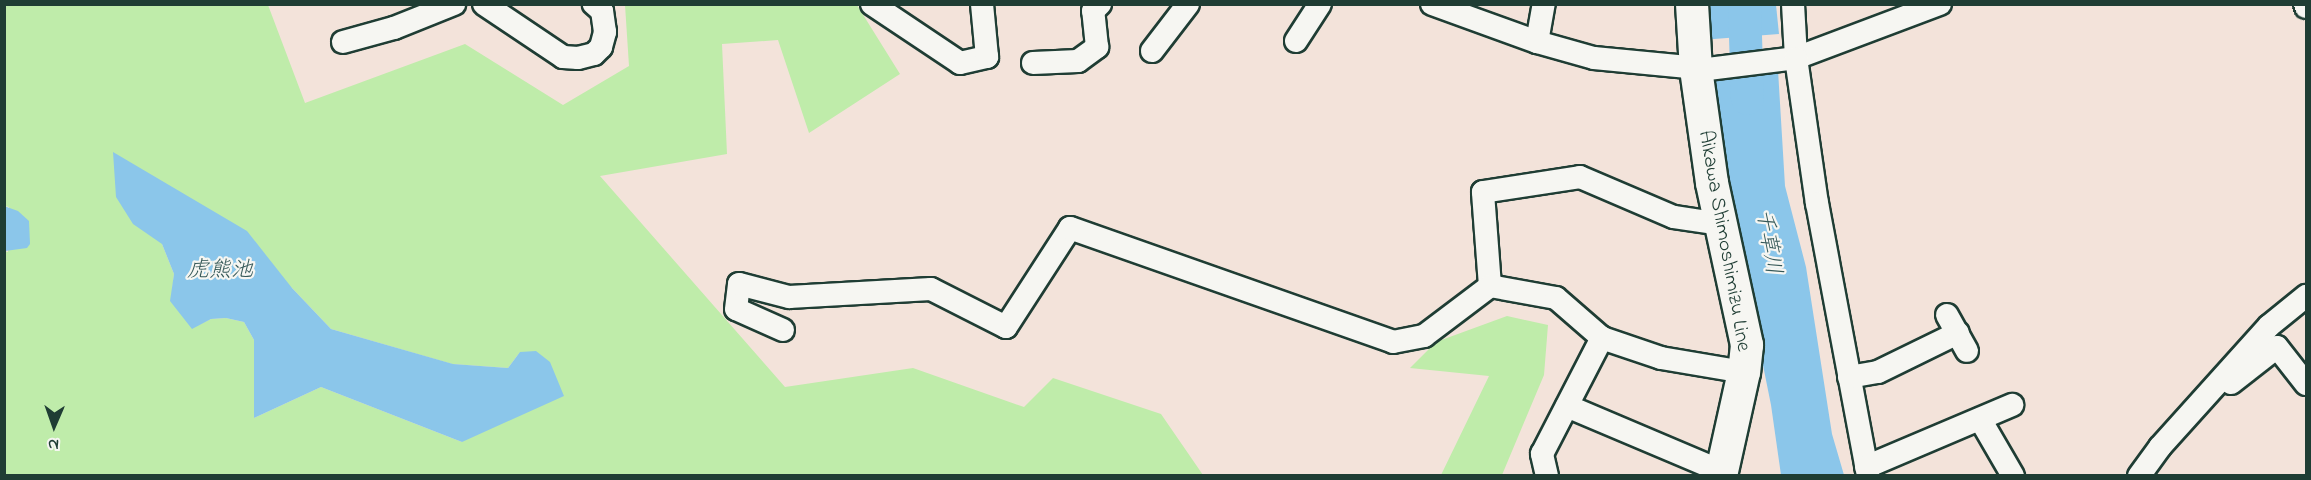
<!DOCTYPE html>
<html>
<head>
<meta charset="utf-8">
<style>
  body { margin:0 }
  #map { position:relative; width:2311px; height:480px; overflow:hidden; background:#f3e3da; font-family:"Indie Flower","Klee One",sans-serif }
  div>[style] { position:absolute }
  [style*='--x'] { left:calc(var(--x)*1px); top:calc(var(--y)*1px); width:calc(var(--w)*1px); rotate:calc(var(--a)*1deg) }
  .green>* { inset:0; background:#bfecaa }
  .water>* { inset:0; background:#8bc6ea }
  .river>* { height:33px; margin:-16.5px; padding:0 16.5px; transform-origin:16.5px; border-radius:16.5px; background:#8bc6ea }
  .roads { filter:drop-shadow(2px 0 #1f3d34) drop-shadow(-2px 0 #1f3d34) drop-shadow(0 2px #1f3d34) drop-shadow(0 -2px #1f3d34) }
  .street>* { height:22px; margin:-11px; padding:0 11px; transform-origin:11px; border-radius:11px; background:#f6f6f2 }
  .secondary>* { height:32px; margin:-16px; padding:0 16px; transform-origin:16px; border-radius:16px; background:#f6f6f2 }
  span { translate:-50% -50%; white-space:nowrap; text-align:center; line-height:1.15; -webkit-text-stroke:4.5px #f6f6f2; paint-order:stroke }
  .street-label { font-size:21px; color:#1f3d34 }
  .water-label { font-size:22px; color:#355858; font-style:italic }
  .frame { position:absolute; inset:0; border:6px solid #1f3d34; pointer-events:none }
  .north { position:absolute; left:24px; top:396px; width:60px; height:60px; -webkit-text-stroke:4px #f6f6f2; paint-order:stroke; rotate:182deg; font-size:16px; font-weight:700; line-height:24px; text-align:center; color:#1f3d34 }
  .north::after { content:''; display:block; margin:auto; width:21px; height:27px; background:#1f3d34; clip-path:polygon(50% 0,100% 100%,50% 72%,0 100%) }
</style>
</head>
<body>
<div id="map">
  <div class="green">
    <i style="clip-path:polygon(evenodd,5px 5px,268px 5px,305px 103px,465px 44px,563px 105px,629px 66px,625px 5px,857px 5px,900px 74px,809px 133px,778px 40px,722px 44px,727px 154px,600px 176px,785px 387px,913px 368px,1024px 407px,1053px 378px,1161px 414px,1203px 475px,5px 475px,4px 251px,8px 252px,9px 207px,5px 206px,5px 5px,162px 244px,292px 288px,331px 329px,452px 364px,508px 368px,520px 352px,462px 442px,321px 387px,254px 418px,254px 340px,244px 322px,226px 318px,211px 319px,192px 328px,171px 301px,174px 274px,162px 244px)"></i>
    <i style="clip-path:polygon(1507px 316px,1548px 325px,1544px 375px,1502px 475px,1441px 475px,1489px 376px,1410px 368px,1436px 342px)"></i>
  </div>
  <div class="water">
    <i style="clip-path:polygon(1700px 5px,1776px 5px,1779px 34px,1701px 40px)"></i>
    <i style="clip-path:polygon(1778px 70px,1785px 186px,1806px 267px,1832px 434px,1844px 475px,1781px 475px,1771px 405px,1707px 87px,1718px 74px)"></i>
    <i style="clip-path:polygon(113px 152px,247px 231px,292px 288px,331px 329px,453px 364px,508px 368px,520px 352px,536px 351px,550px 362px,564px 396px,462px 442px,321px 387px,254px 418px,254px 340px,244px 322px,226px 318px,211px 319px,192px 329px,170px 301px,174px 274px,162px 244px,133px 224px,116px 197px)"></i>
    <i style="clip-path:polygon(4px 206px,18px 211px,29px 221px,30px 244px,27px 248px,5px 251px)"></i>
  </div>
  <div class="river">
    <i style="--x:1744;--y:4;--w:94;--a:88.2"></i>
  </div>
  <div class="roads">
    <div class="street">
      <i style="--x:484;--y:4;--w:95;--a:33.9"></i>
      <i style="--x:563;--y:57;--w:15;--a:4"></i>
      <i style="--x:578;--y:58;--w:16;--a:-14"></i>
      <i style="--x:594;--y:54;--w:10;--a:-45"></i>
      <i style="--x:601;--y:47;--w:16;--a:-75"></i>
      <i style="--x:605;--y:32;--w:21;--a:-98"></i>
      <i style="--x:602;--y:11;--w:11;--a:-139"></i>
      <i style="--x:872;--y:4;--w:106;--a:33.8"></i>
      <i style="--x:960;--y:63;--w:28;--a:-13"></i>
      <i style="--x:987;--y:57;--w:53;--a:-95.4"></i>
      <i style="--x:1432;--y:4;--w:112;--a:19.9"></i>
      <i style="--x:1537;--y:42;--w:59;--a:15.7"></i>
      <i style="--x:1594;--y:58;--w:115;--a:5.5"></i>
      <i style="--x:1708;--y:69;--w:89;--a:-7.1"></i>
      <i style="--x:1796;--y:58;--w:154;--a:-20.6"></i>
      <i style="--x:1793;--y:4;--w:54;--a:86.8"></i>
      <i style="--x:1796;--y:58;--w:147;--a:81.8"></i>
      <i style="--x:1817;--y:203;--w:278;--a:79.4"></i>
      <i style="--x:2305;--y:4;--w:3;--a:72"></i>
      <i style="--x:1296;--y:41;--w:44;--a:-57"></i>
      <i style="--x:343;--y:42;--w:53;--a:-15.4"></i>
      <i style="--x:394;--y:28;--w:65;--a:-21.8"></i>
      <i style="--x:1537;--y:42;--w:39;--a:-80"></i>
      <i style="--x:1152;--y:51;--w:59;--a:-52.5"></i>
      <i style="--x:1033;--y:63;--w:45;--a:-2.5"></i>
      <i style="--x:1078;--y:61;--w:24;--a:-36"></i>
      <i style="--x:1097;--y:47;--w:36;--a:-96"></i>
      <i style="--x:1093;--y:11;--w:10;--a:-45"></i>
      <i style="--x:1490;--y:286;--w:94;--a:-94.3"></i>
      <i style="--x:1483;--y:192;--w:98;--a:-8.8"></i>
      <i style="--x:1580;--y:177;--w:102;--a:23.1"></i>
      <i style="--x:1674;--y:217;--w:48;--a:8.5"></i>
      <i style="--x:1947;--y:315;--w:41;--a:60.9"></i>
      <i style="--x:783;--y:330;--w:51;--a:-155.9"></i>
      <i style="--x:736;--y:309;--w:25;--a:-83"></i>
      <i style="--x:739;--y:284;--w:52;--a:14.6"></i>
      <i style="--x:789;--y:297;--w:142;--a:-3.2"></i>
      <i style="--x:931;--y:289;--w:84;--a:26.9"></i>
      <i style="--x:1006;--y:327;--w:118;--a:-57.1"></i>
      <i style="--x:1070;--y:228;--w:343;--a:19.4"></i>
      <i style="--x:1393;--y:342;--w:32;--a:-11"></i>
      <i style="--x:1424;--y:336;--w:83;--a:-37.1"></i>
      <i style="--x:1490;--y:286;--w:67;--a:10.3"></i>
      <i style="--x:1556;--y:298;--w:61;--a:41"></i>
      <i style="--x:1602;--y:338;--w:62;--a:18.7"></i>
      <i style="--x:1661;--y:358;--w:84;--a:9.6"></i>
      <i style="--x:1849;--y:377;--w:29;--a:-10"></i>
      <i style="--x:1878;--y:372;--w:89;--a:-26"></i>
      <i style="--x:2231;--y:383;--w:58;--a:-38"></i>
      <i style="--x:2277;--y:347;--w:47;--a:51.9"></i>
      <i style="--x:1567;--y:406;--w:169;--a:22.9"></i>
      <i style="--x:1980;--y:419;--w:66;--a:59.9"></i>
      <i style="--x:1866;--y:467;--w:159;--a:-23"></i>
      <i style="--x:1547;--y:476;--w:23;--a:-103"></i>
      <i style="--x:1542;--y:454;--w:131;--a:-62.7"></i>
      <i style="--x:2139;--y:476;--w:36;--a:-54"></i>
      <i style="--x:2160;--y:447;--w:163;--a:-48"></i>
      <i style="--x:2269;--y:326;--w:48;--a:-39"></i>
    </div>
    <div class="secondary">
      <i style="--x:1692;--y:4;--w:65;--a:86.5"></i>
      <i style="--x:1696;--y:69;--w:115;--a:82"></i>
      <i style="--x:1712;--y:183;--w:166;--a:77.8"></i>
      <i style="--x:1747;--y:345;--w:27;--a:96"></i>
      <i style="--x:1744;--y:372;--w:107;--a:102.5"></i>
    </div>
  </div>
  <div class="street-label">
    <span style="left:1724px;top:241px;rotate:80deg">Aikawa Shimoshimizu Line</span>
  </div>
  <div class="water-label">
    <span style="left:1767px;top:242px;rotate:81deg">千草川</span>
    <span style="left:220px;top:272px">虎熊池</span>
  </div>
  <div class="frame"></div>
  <div class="north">N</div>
</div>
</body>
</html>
